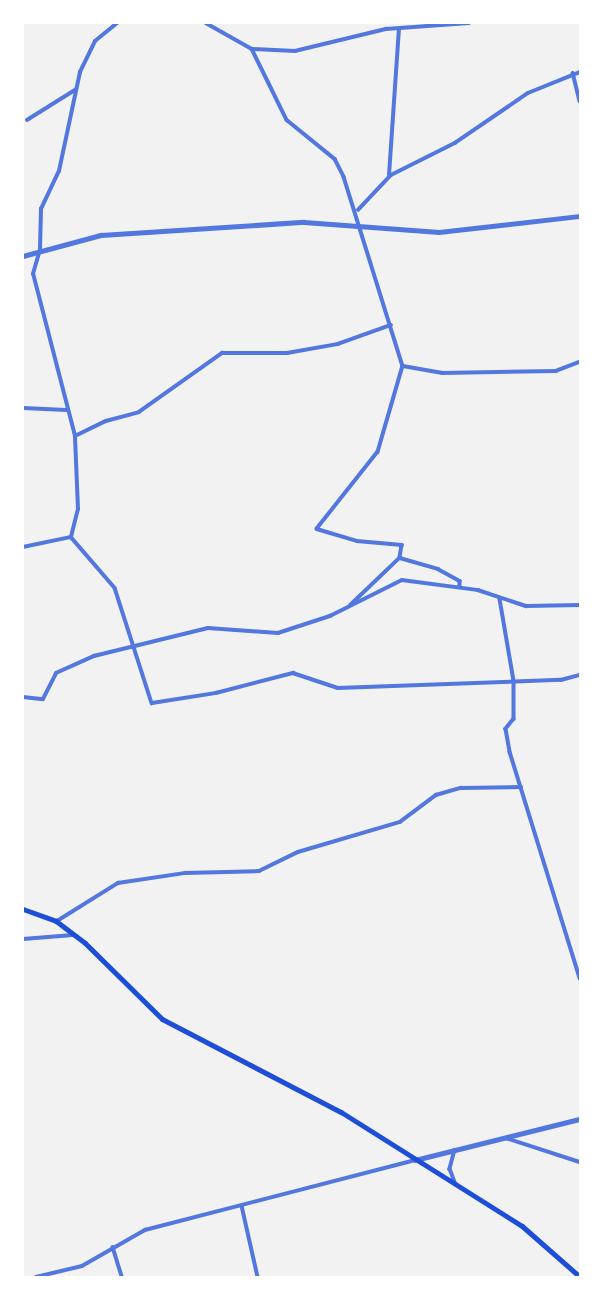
<!DOCTYPE html>
<html>
<head>
<meta charset="utf-8">
<style>
  body { margin:0 }
  #map { position:relative; width:603px; height:1300px; overflow:hidden; background:#f2f2f2; font-family:"Exo 2",sans-serif }
  div>[style] { position:absolute }
  [style*='--x'] { left:calc(var(--x)*1px); top:calc(var(--y)*1px); width:calc(var(--w)*1px); rotate:calc(var(--a)*1deg) }
  .minor>* { height:3.5px; margin:-1.75px; padding:0 1.75px; transform-origin:1.75px; border-radius:1.75px; background:#5277de }
  .tertiary>* { height:4.5px; margin:-2.25px; padding:0 2.25px; transform-origin:2.25px; border-radius:2.25px; background:#5277de }
  .secondary>* { height:5px; margin:-2.5px; padding:0 2.5px; transform-origin:2.5px; border-radius:2.5px; background:#1d4ed8 }
  span { translate:-50% -50%; white-space:nowrap; text-align:center; line-height:1.15; -webkit-text-stroke:7px #fff; paint-order:stroke }
  .frame { position:absolute; inset:0; border:24px solid #fff; pointer-events:none }
</style>
</head>
<body>
<div id="map">
  <div class="minor">
    <i style="--x:206;--y:23;--w:53;--a:29.5"></i>
    <i style="--x:252;--y:49;--w:43;--a:2.7"></i>
    <i style="--x:295;--y:51;--w:94;--a:-13.6"></i>
    <i style="--x:386;--y:29;--w:83;--a:-4.1"></i>
    <i style="--x:252;--y:49;--w:79;--a:63.8"></i>
    <i style="--x:287;--y:120;--w:62;--a:39.1"></i>
    <i style="--x:335;--y:159;--w:20;--a:63"></i>
    <i style="--x:344;--y:177;--w:198;--a:72.7"></i>
    <i style="--x:403;--y:366;--w:90;--a:106.2"></i>
    <i style="--x:378;--y:452;--w:98;--a:128.4"></i>
    <i style="--x:317;--y:529;--w:42;--a:16.7"></i>
    <i style="--x:357;--y:541;--w:45;--a:5.1"></i>
    <i style="--x:402;--y:545;--w:13;--a:99"></i>
    <i style="--x:400;--y:558;--w:68;--a:136.2"></i>
    <i style="--x:573;--y:73;--w:29;--a:76"></i>
    <i style="--x:27;--y:120;--w:57;--a:-32"></i>
    <i style="--x:389;--y:175;--w:146;--a:-86.1"></i>
    <i style="--x:358;--y:210;--w:48;--a:-46.7"></i>
    <i style="--x:391;--y:175;--w:72;--a:-26.6"></i>
    <i style="--x:455;--y:143;--w:88;--a:-34.4"></i>
    <i style="--x:528;--y:93;--w:56;--a:-22"></i>
    <i style="--x:403;--y:366;--w:40;--a:10"></i>
    <i style="--x:442;--y:373;--w:114;--a:-1"></i>
    <i style="--x:556;--y:371;--w:26;--a:-21"></i>
    <i style="--x:23;--y:408;--w:43;--a:2.7"></i>
    <i style="--x:75;--y:436;--w:34;--a:-26"></i>
    <i style="--x:106;--y:421;--w:34;--a:-15"></i>
    <i style="--x:139;--y:412;--w:102;--a:-35.4"></i>
    <i style="--x:222;--y:353;--w:65;--a:0"></i>
    <i style="--x:287;--y:353;--w:52;--a:-10"></i>
    <i style="--x:338;--y:344;--w:56;--a:-19.7"></i>
    <i style="--x:71;--y:537;--w:67;--a:49.2"></i>
    <i style="--x:115;--y:588;--w:121;--a:72.2"></i>
    <i style="--x:152;--y:703;--w:65;--a:-8.9"></i>
    <i style="--x:216;--y:693;--w:80;--a:-14.6"></i>
    <i style="--x:293;--y:673;--w:47;--a:18.4"></i>
    <i style="--x:338;--y:688;--w:223;--a:-2.1"></i>
    <i style="--x:561;--y:680;--w:20;--a:-15"></i>
    <i style="--x:71;--y:537;--w:29;--a:-76"></i>
    <i style="--x:78;--y:509;--w:73;--a:-92.4"></i>
    <i style="--x:75;--y:436;--w:167;--a:-104.5"></i>
    <i style="--x:33;--y:274;--w:25;--a:-74"></i>
    <i style="--x:40;--y:250;--w:41;--a:-88.6"></i>
    <i style="--x:41;--y:209;--w:42;--a:-64.7"></i>
    <i style="--x:59;--y:171;--w:101;--a:-78"></i>
    <i style="--x:80;--y:72;--w:34;--a:-64"></i>
    <i style="--x:95;--y:41;--w:28;--a:-39"></i>
    <i style="--x:23;--y:547;--w:49;--a:-11.8"></i>
    <i style="--x:400;--y:558;--w:40;--a:16"></i>
    <i style="--x:438;--y:569;--w:25;--a:29"></i>
    <i style="--x:460;--y:581;--w:6;--a:90"></i>
    <i style="--x:500;--y:599;--w:83;--a:80.3"></i>
    <i style="--x:514;--y:681;--w:38;--a:90"></i>
    <i style="--x:514;--y:719;--w:13;--a:129"></i>
    <i style="--x:506;--y:729;--w:23;--a:80"></i>
    <i style="--x:510;--y:752;--w:237;--a:72.8"></i>
    <i style="--x:23;--y:697;--w:20;--a:6"></i>
    <i style="--x:43;--y:699;--w:29;--a:-63"></i>
    <i style="--x:56;--y:673;--w:42;--a:-24.1"></i>
    <i style="--x:94;--y:656;--w:117;--a:-13.8"></i>
    <i style="--x:208;--y:628;--w:70;--a:4.1"></i>
    <i style="--x:278;--y:633;--w:55;--a:-18.1"></i>
    <i style="--x:330;--y:616;--w:80;--a:-26.6"></i>
    <i style="--x:402;--y:580;--w:77;--a:7.5"></i>
    <i style="--x:478;--y:590;--w:51;--a:18.4"></i>
    <i style="--x:526;--y:606;--w:54;--a:-1.1"></i>
    <i style="--x:57;--y:921;--w:72;--a:-31.9"></i>
    <i style="--x:118;--y:883;--w:68;--a:-8.5"></i>
    <i style="--x:185;--y:873;--w:74;--a:-1.5"></i>
    <i style="--x:259;--y:871;--w:43;--a:-26"></i>
    <i style="--x:298;--y:852;--w:106;--a:-16.4"></i>
    <i style="--x:400;--y:822;--w:45;--a:-36.9"></i>
    <i style="--x:436;--y:795;--w:26;--a:-16"></i>
    <i style="--x:461;--y:788;--w:60;--a:-1"></i>
    <i style="--x:23;--y:939;--w:50;--a:-4.6"></i>
    <i style="--x:506;--y:1138;--w:78;--a:18"></i>
    <i style="--x:455;--y:1150;--w:20;--a:105"></i>
    <i style="--x:450;--y:1169;--w:14;--a:69"></i>
    <i style="--x:242;--y:1206;--w:73;--a:77.3"></i>
    <i style="--x:113;--y:1247;--w:31;--a:73"></i>
    <i style="--x:36;--y:1277;--w:47;--a:-13.4"></i>
    <i style="--x:82;--y:1266;--w:73;--a:-29.7"></i>
    <i style="--x:145;--y:1230;--w:279;--a:-14.5"></i>
  </div>
  <div class="tertiary">
    <i style="--x:23;--y:256;--w:81;--a:-15.1"></i>
    <i style="--x:101;--y:235;--w:203;--a:-3.7"></i>
    <i style="--x:304;--y:222;--w:135;--a:4.2"></i>
    <i style="--x:439;--y:232;--w:142;--a:-6.5"></i>
    <i style="--x:415;--y:1160;--w:170;--a:-14"></i>
  </div>
  <div class="secondary">
    <i style="--x:23;--y:909;--w:35;--a:20"></i>
    <i style="--x:56;--y:921;--w:36;--a:37"></i>
    <i style="--x:85;--y:943;--w:108;--a:44.6"></i>
    <i style="--x:162;--y:1019;--w:202;--a:27.5"></i>
    <i style="--x:341;--y:1112;--w:214;--a:32.2"></i>
    <i style="--x:522;--y:1226;--w:77;--a:41.3"></i>
  </div>
  <div class="frame"></div>
</div>
</body>
</html>
